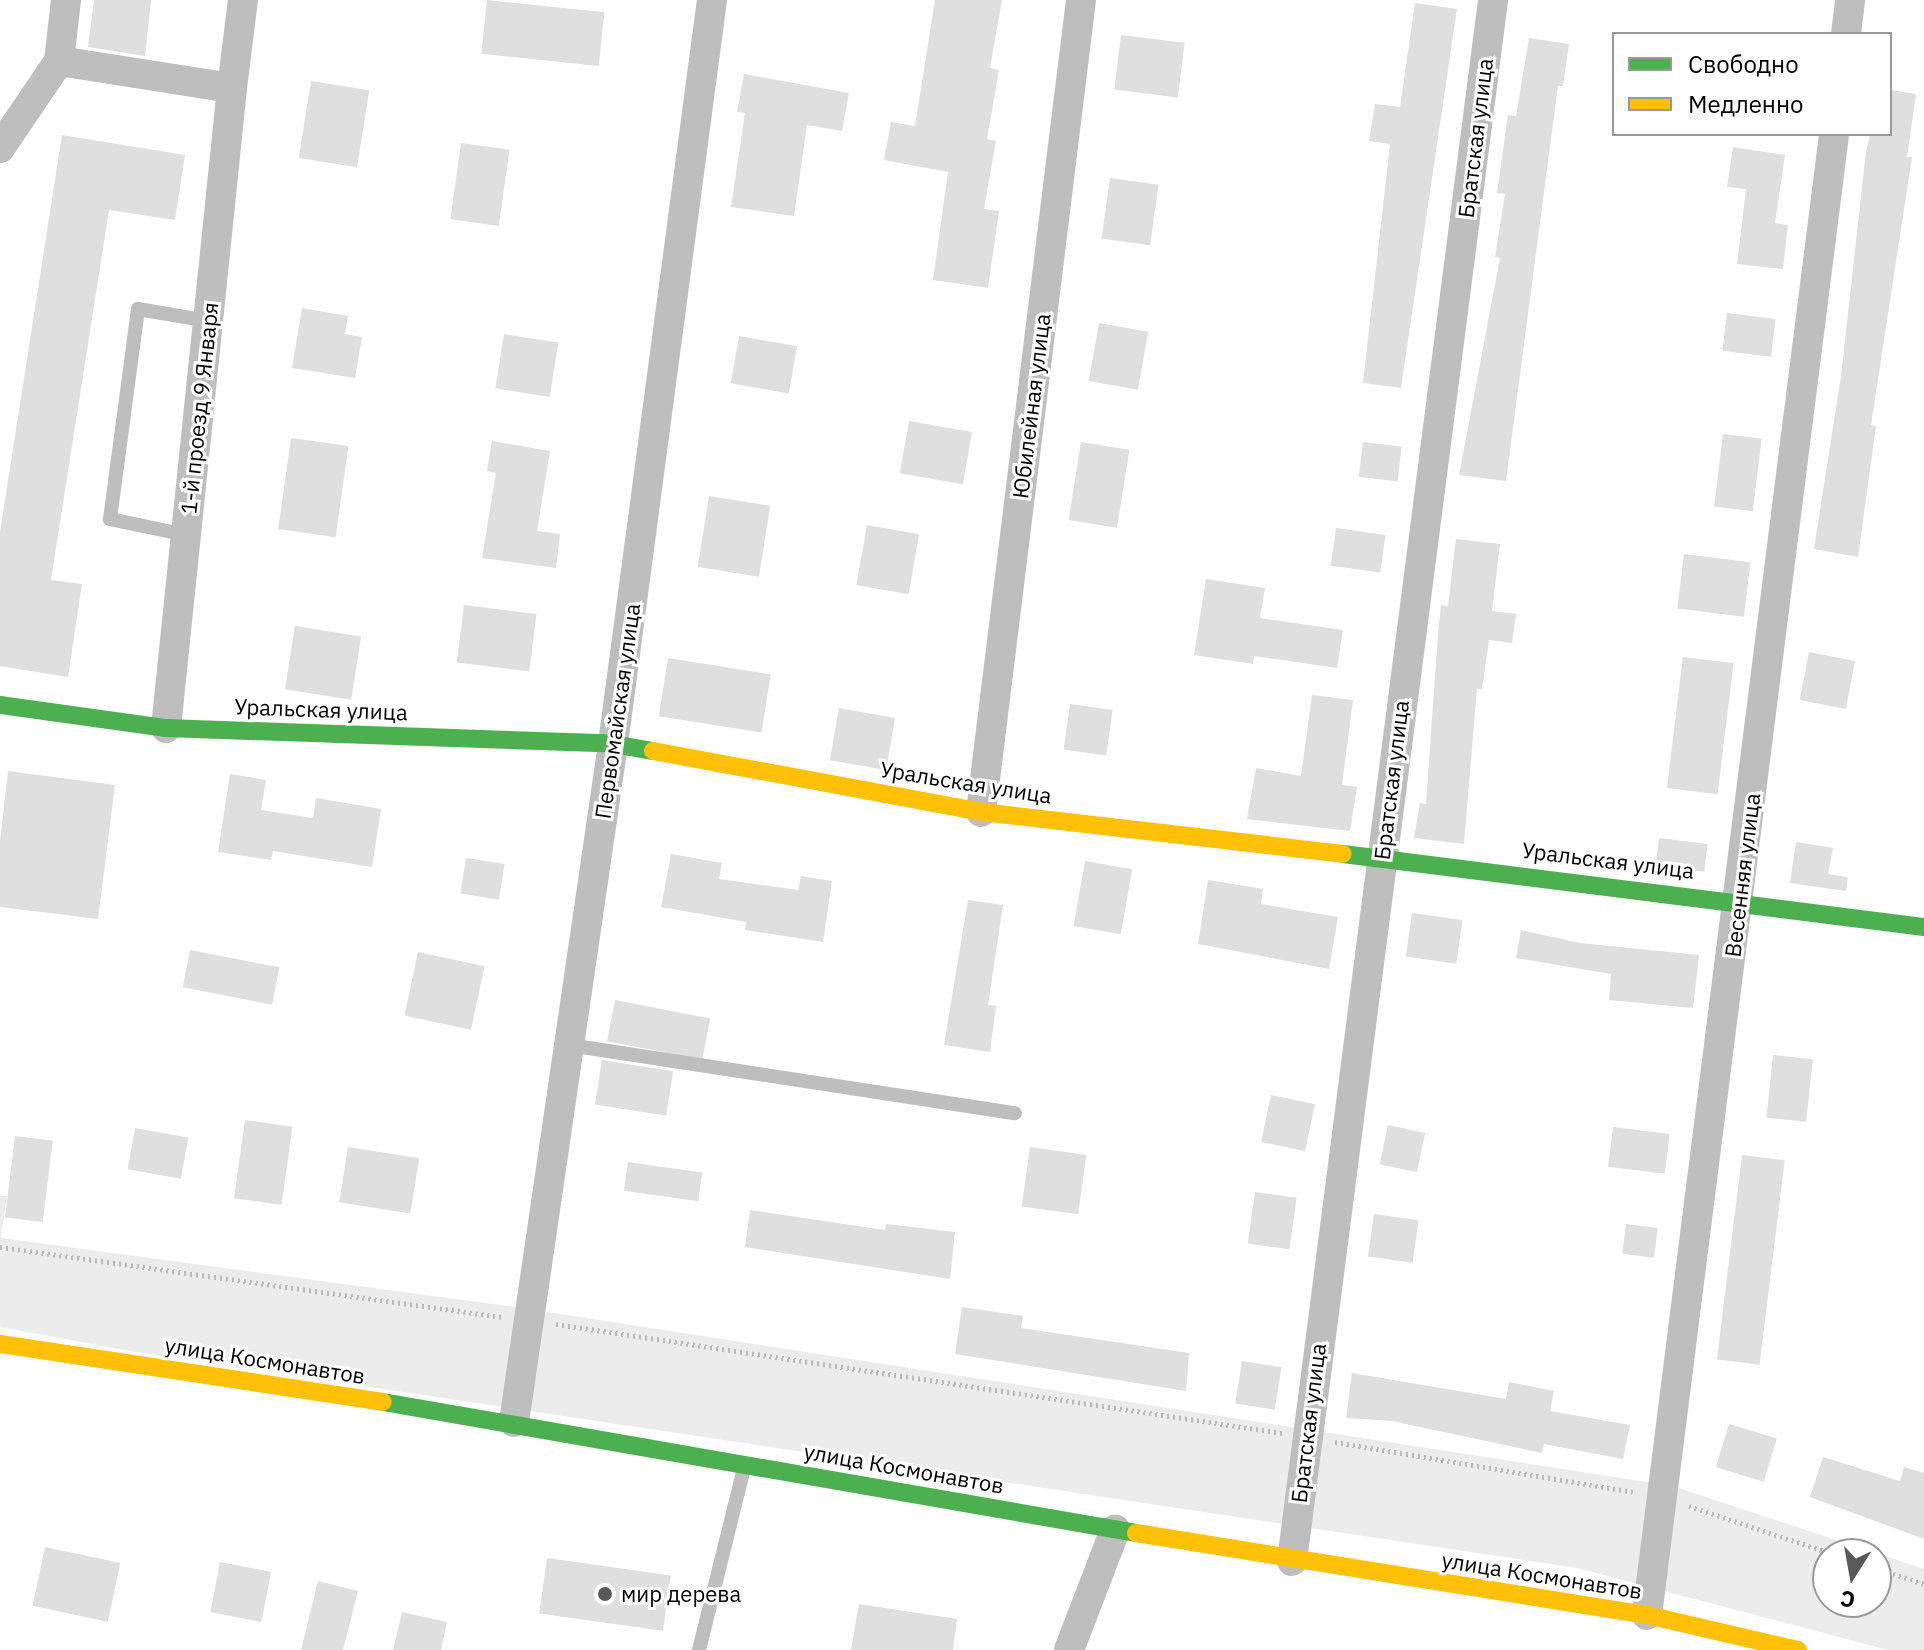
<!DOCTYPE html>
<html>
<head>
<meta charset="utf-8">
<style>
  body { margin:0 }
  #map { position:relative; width:1924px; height:1650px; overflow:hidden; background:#fff; font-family:"IBM Plex Sans",sans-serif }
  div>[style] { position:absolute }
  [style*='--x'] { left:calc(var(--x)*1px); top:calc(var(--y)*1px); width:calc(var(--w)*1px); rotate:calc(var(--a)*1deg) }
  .green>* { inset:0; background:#ececec }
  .building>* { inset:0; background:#dfdfdf; transform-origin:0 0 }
  .path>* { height:5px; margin-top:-2.5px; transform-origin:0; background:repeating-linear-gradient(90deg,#b9b9b9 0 2px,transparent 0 6px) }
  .lane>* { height:14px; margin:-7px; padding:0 7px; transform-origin:7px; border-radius:7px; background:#bebebe }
  .street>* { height:30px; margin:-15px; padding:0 15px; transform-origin:15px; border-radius:15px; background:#bebebe }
  .fast>* { height:18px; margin:-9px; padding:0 9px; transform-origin:9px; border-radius:9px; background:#4caf50 }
  .slow>* { height:18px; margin:-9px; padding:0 9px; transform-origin:9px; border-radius:9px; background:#ffc107 }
  .dots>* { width:22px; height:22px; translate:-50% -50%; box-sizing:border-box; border:4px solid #fff; border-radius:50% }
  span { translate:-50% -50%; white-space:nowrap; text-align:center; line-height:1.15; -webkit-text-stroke:6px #fff; paint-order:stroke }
  .street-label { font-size:22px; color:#000 }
  .poi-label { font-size:22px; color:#000 }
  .left { translate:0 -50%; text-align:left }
  .legend { position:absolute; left:1612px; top:32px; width:280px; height:104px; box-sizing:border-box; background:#fff; border:2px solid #999; margin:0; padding:10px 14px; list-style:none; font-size:24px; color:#000 }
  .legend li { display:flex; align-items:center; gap:16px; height:40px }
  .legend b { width:40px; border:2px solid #999 }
  .north { position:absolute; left:1812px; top:1538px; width:80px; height:80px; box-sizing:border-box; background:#fff; border:2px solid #999; border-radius:50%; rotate:191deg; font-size:22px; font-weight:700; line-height:32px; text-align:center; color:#000 }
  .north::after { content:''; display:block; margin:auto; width:28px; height:36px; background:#595959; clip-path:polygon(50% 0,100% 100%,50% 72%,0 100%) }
</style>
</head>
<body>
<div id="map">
  <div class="green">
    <i style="clip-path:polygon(evenodd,0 1196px,7px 1196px,1px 1238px,515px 1307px,1673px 1486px,1924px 1569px,1924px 1650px,1888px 1650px,1577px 1568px,130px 1351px,0 1327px,0 1196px,1828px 1554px,1876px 1554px,1876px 1602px,1828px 1602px,1828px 1554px)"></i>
  </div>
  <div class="building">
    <i style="clip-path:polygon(94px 0,151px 0,145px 56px,88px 47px)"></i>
    <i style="left:487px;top:0;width:118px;height:54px;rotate:6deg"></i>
    <i style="clip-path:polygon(935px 0,1002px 0,990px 68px,999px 70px,987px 139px,996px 141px,984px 209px,999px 211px,988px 288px,933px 280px,948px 172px,884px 160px,891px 122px,915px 126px)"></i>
    <i style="clip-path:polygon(1415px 3px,1457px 9px,1401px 388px,1363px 383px,1390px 144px,1369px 141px,1375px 104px,1400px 107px)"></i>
    <i style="left:1121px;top:35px;width:64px;height:55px;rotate:7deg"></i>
    <i style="clip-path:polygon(1529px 38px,1569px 44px,1563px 86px,1558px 86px,1506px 481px,1459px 475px,1500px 258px,1495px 257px,1505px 194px,1497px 193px,1508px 115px,1516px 116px)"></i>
    <i style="clip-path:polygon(744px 74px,849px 93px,842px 131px,807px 125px,794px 216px,731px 207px,745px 113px,737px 112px)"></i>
    <i style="left:311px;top:81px;width:59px;height:78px;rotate:9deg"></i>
    <i style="clip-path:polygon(1890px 90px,1916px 94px,1907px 157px,1912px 157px,1871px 425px,1876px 426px,1858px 557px,1814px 549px,1841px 376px,1866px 152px,1870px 134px,1890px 134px)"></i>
    <i style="clip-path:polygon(62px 135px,185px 155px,175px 220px,109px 210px,51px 580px,82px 584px,68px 677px,0 666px,0 532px)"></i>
    <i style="left:461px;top:143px;width:49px;height:77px;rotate:8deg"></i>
    <i style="clip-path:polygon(1733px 147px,1785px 155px,1775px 223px,1788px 225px,1783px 269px,1737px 264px,1746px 189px,1727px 187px)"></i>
    <i style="left:1110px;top:178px;width:49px;height:61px;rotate:8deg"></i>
    <i style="clip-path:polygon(302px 308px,348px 316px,345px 334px,362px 337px,355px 378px,292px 368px)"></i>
    <i style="left:1727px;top:313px;width:49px;height:38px;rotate:7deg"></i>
    <i style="left:1099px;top:323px;width:50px;height:59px;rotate:10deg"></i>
    <i style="left:504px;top:334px;width:55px;height:55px;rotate:9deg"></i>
    <i style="left:739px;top:336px;width:59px;height:48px;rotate:10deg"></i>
    <i style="left:909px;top:421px;width:64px;height:53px;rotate:10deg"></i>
    <i style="left:1723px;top:434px;width:39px;height:73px;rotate:7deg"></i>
    <i style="left:291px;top:438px;width:58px;height:92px;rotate:8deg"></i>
    <i style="clip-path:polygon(492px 441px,550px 451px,537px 531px,560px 534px,556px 568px,482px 558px,496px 473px,487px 471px)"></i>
    <i style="left:1081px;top:442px;width:49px;height:79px;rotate:9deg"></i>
    <i style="left:1363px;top:442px;width:39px;height:35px;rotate:7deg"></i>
    <i style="left:709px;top:496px;width:62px;height:72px;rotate:9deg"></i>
    <i style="left:867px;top:525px;width:53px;height:61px;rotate:10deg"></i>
    <i style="left:1336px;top:528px;width:50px;height:38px;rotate:8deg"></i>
    <i style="clip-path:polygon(1456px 539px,1500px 544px,1492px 611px,1516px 614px,1512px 643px,1489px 640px,1482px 689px,1477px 689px,1464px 844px,1414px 838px,1420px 803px,1426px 804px,1438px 634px,1441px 605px,1448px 606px)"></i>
    <i style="left:1684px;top:554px;width:67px;height:55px;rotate:7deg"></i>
    <i style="clip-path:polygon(1206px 579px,1265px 588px,1260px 618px,1343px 630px,1337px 668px,1254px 656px,1253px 664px,1194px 655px)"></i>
    <i style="left:464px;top:605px;width:73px;height:58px;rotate:7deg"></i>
    <i style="left:295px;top:626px;width:67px;height:64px;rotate:9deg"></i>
    <i style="left:1809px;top:652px;width:47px;height:49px;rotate:11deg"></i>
    <i style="left:1683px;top:657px;width:51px;height:132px;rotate:7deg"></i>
    <i style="left:668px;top:658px;width:104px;height:59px;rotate:9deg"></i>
    <i style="clip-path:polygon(1312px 695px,1353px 700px,1342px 785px,1357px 787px,1350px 831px,1247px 819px,1256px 768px,1301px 776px)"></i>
    <i style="left:1070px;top:704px;width:43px;height:46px;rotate:8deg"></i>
    <i style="left:839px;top:708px;width:57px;height:53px;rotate:10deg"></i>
    <i style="clip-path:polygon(8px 771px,115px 785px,98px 919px,0 907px,0 841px)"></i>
    <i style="clip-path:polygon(230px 774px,266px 780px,261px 810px,313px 818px,316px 798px,381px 809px,372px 867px,273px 851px,271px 860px,218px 852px)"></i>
    <i style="left:1659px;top:838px;width:49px;height:28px;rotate:7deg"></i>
    <i style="clip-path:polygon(1796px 842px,1833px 848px,1828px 874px,1848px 877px,1846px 891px,1790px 883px)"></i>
    <i style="clip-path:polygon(671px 854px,722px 863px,719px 879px,798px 890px,801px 876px,832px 881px,823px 942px,745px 930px,746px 922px,661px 907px)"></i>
    <i style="left:466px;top:858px;width:39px;height:36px;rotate:9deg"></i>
    <i style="left:1085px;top:861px;width:48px;height:66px;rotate:10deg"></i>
    <i style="clip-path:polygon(1208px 880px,1263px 889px,1261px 904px,1338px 917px,1329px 969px,1198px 944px)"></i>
    <i style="clip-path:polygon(968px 900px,1003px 905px,988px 1005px,996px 1006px,990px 1052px,944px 1045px)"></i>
    <i style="left:1412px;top:913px;width:51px;height:44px;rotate:8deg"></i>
    <i style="clip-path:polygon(1521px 930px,1580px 943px,1699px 955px,1693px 1008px,1609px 1000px,1611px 974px,1516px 958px)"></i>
    <i style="left:190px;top:950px;width:91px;height:38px;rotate:11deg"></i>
    <i style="left:418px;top:952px;width:68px;height:65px;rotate:12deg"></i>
    <i style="left:615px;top:1000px;width:97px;height:42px;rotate:11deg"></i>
    <i style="left:1773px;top:1055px;width:40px;height:63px;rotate:6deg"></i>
    <i style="left:602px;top:1060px;width:72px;height:45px;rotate:9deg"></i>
    <i style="left:1271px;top:1095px;width:45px;height:48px;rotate:12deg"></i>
    <i style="left:245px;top:1120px;width:48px;height:79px;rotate:8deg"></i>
    <i style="left:1388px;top:1125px;width:38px;height:40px;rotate:12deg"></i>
    <i style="left:1613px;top:1127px;width:57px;height:40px;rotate:7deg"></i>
    <i style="left:135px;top:1128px;width:54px;height:42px;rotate:10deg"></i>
    <i style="left:15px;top:1136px;width:38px;height:82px;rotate:7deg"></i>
    <i style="left:348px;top:1147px;width:72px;height:56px;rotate:9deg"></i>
    <i style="left:1030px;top:1147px;width:57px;height:60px;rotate:8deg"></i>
    <i style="left:1742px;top:1155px;width:43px;height:206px;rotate:7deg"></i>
    <i style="left:628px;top:1162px;width:75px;height:29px;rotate:8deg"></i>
    <i style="left:1255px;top:1192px;width:42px;height:52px;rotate:8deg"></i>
    <i style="clip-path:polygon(750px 1210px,885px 1230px,886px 1224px,955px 1232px,950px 1279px,745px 1247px)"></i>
    <i style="left:1374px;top:1214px;width:45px;height:43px;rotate:8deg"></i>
    <i style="left:1626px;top:1224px;width:32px;height:30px;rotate:7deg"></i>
    <i style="clip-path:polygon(962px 1307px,1023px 1316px,1021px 1328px,1189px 1353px,1186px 1391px,955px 1354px)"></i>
    <i style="left:1242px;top:1361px;width:40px;height:43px;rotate:9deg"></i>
    <i style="clip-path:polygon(1352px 1373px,1506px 1399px,1509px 1382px,1554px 1391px,1550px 1411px,1630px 1425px,1623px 1459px,1544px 1444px,1542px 1453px,1392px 1421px,1346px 1418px)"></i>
    <i style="left:1729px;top:1424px;width:50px;height:45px;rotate:17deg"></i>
    <i style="clip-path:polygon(1823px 1457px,1900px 1481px,1904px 1467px,1924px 1473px,1924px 1539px,1810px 1497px)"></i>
    <i style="left:45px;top:1547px;width:77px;height:60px;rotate:12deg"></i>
    <i style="left:547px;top:1558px;width:125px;height:56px;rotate:8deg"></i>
    <i style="left:220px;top:1562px;width:52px;height:51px;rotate:11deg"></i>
    <i style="clip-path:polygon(318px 1581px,358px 1591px,343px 1650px,301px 1650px)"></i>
    <i style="clip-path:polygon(859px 1604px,957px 1619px,953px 1650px,851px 1650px)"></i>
    <i style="clip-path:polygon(402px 1612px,447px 1622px,441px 1650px,393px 1650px)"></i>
  </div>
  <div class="path">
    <i style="--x:0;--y:1247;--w:507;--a:7.94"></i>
    <i style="--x:556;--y:1324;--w:734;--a:8.54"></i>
    <i style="--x:1335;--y:1442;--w:302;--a:9.5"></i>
    <i style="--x:1689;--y:1506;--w:152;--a:18.4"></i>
    <i style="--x:1876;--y:1568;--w:51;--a:18.4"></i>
  </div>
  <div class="lane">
    <i style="--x:186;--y:535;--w:78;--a:-168.1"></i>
    <i style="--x:110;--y:519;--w:212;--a:-82.4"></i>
    <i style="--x:138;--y:309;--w:71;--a:9.7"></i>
    <i style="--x:569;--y:1045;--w:451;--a:8.7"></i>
    <i style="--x:699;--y:1650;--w:187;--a:-76.1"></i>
  </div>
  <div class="street">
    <i style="--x:66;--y:0;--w:61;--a:96.5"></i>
    <i style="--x:59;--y:61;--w:175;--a:8.9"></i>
    <i style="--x:232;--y:88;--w:89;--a:-82.9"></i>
    <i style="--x:1846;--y:34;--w:34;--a:-83"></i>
    <i style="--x:0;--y:148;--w:105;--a:-55.9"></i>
    <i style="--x:166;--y:728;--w:643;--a:-84.11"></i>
    <i style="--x:981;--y:812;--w:818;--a:-82.98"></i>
    <i style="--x:514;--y:1422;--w:685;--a:-81.69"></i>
    <i style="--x:613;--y:744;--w:751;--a:-82.42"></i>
    <i style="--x:1292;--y:1561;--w:1574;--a:-82.66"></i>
    <i style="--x:1647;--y:1615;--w:1493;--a:-82.8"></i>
    <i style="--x:1069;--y:1650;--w:129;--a:-69"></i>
  </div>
  <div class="fast">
    <i style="--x:0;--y:705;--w:168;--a:7.9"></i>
    <i style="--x:166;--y:728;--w:447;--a:2"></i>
    <i style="--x:613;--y:744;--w:41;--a:9.9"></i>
    <i style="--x:1343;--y:854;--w:586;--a:7.16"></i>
    <i style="--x:383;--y:1402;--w:764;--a:9.87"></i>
  </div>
  <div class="slow">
    <i style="--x:653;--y:751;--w:334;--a:10.5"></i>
    <i style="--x:981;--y:812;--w:364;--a:6.6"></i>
    <i style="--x:0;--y:1344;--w:387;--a:8.6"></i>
    <i style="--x:1136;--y:1533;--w:518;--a:9.12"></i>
    <i style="--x:1647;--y:1615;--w:155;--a:13.1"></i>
  </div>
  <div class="dots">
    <i style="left:605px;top:1594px;background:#595959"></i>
  </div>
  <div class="street-label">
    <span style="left:1475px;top:138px;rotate:-83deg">Братская улица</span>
    <span style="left:1031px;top:406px;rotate:-83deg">Юбилейная улица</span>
    <span style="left:199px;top:408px;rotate:-84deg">1-й проезд 9 Января</span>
    <span style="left:321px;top:709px;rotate:2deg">Уральская улица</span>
    <span style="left:617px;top:711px;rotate:-82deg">Первомайская улица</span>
    <span style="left:1391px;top:780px;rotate:-83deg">Братская улица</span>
    <span style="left:966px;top:782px;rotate:9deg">Уральская улица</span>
    <span style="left:1608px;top:860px;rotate:7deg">Уральская улица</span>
    <span style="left:1742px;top:875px;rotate:-83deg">Весенняя улица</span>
    <span style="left:265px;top:1360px;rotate:9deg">улица Космонавтов</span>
    <span style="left:1308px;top:1423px;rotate:-83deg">Братская улица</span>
    <span style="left:904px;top:1468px;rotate:10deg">улица Космонавтов</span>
    <span style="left:1542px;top:1575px;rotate:9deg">улица Космонавтов</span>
  </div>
  <div class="poi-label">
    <span class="left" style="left:621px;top:1594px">мир дерева</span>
  </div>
  <ul class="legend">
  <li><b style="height:10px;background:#4caf50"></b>Свободно</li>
  <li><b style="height:10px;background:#ffc107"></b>Медленно</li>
  </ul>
  <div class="north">С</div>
</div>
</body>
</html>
